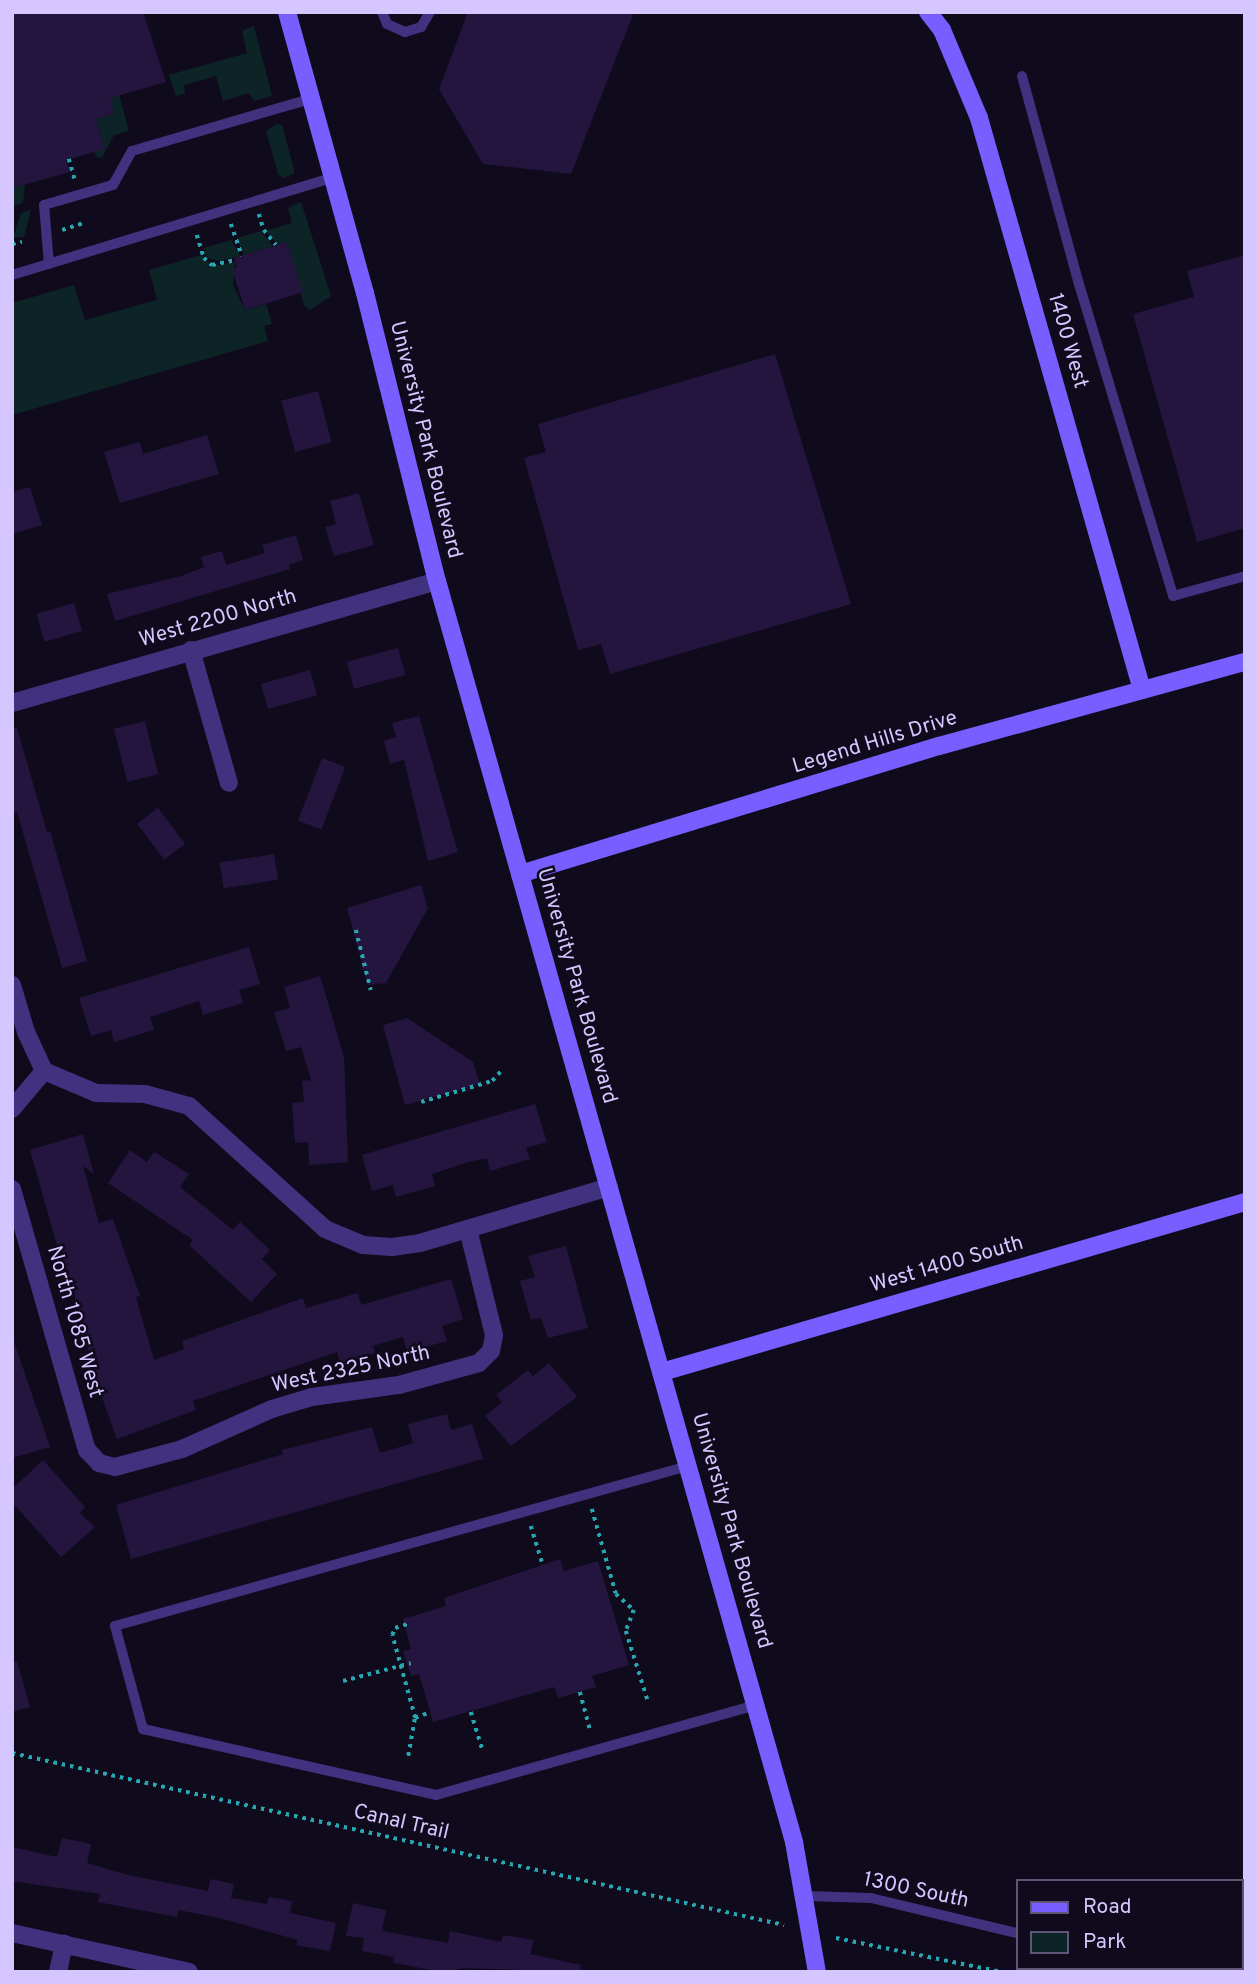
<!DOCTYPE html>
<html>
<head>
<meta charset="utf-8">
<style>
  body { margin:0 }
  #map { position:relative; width:1257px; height:1984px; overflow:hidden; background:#100a1d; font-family:Overpass,sans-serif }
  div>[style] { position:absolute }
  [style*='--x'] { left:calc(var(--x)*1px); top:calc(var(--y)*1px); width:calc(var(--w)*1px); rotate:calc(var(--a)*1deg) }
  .green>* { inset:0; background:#0d2427 }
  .building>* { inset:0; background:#24153f; transform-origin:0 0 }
  .path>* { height:3.5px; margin-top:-1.75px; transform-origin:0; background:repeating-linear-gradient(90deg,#26a8b3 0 3.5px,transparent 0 8.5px) }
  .lane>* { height:10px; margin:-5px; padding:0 5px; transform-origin:5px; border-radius:5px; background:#40327f }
  .street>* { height:18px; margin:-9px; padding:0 9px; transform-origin:9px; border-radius:9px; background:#40327f }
  .secondary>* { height:18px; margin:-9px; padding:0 9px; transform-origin:9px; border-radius:9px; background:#785dff }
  span { translate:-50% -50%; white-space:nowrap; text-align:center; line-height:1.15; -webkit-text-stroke:5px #100a1d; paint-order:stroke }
  .street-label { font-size:21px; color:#d5c6ff }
  .frame { position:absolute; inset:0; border:14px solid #d5c6ff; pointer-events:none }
  .legend { position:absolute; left:1016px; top:1879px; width:228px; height:91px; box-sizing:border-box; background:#100a1d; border:2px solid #5f5577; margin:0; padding:9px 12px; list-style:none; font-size:21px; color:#d5c6ff }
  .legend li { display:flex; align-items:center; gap:14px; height:35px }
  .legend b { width:35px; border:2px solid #5f5577 }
</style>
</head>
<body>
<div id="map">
  <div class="green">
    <i style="clip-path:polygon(254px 26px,272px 96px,254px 101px,249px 93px,223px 101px,216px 76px,184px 85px,185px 93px,176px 96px,169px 75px,247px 53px,242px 31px)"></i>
    <i style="clip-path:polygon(118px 91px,129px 131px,114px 135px,102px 158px,96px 157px,94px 152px,105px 149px,96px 119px,114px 114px,108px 94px)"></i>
    <i style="clip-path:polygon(277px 124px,282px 125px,295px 173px,284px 178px,278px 174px,266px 131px)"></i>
    <i style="clip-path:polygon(25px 184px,23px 203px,12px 206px,12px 188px)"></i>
    <i style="clip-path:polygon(301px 202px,331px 296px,310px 310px,304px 305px,287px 242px,278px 245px,265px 231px,292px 223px,288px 208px)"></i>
    <i style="clip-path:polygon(31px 210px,24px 237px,13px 238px,21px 213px)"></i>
    <i style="clip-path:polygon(261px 231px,273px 246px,244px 255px,237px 238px)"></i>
    <i style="clip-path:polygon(231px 240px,240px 256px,217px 261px,206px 257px,204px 248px)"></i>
    <i style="clip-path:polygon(201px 255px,213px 266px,235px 262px,233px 285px,245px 310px,266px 304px,272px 324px,264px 326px,268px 341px,12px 415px,12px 303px,74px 285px,85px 320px,157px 300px,149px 270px)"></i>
  </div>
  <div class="building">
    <i style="clip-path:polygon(12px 12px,143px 12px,166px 82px,110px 98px,114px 114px,96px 119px,105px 149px,66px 160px,70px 172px,12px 188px)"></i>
    <i style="clip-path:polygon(468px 12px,634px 12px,571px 174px,483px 164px,439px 89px)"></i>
    <i style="clip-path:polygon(287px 242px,303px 292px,245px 310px,232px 269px,237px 268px,234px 258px)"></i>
    <i style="clip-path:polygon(1245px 255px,1245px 528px,1197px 542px,1133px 314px,1194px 297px,1187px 271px)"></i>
    <i style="clip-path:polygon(775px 354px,851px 604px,610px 674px,601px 644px,578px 650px,524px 458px,546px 452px,538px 424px)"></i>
    <i style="left:318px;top:391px;width:53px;height:38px;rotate:75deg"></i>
    <i style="clip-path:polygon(207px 435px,219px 474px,120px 503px,104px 452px,140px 442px,143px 454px)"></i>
    <i style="clip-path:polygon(30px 487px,42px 525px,12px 534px,12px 492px)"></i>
    <i style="clip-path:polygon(359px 493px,374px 545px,334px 556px,325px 527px,336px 524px,330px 501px)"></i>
    <i style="clip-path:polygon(296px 535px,303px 560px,289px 565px,290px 569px,115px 621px,107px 594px,181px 576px,204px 567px,201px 557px,222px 551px,226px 565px,265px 553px,262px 545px)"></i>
    <i style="left:74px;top:603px;width:29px;height:39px;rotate:74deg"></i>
    <i style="left:398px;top:648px;width:28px;height:53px;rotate:75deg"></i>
    <i style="left:310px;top:670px;width:26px;height:51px;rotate:74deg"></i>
    <i style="clip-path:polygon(419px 716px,458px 852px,428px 861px,404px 760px,390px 764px,384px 741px,396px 737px,392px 723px)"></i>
    <i style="left:145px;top:721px;width:55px;height:32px;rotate:76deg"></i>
    <i style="clip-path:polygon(12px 728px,17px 728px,47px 832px,50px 831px,87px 961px,62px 968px,17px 812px,12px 813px)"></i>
    <i style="left:322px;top:758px;width:25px;height:67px;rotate:21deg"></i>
    <i style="left:158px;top:808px;width:45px;height:26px;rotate:53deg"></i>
    <i style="left:274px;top:854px;width:26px;height:55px;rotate:81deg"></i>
    <i style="clip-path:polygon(421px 885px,428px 908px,386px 983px,368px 985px,347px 908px)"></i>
    <i style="clip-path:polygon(249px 947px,260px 984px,239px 990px,243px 1003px,203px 1015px,199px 1001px,150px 1017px,154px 1030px,114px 1042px,111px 1030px,91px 1036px,79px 998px)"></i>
    <i style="clip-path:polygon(320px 976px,344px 1057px,348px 1162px,309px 1165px,308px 1142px,295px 1143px,292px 1103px,304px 1102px,302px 1081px,311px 1080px,301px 1047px,286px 1051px,274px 1012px,290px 1008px,284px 987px)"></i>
    <i style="clip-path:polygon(407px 1018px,473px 1062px,480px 1084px,405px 1105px,383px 1025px)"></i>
    <i style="clip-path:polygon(535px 1104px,547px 1142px,526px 1148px,530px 1159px,490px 1171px,487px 1158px,465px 1163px,432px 1174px,435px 1186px,396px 1197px,393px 1185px,372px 1191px,362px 1155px)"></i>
    <i style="clip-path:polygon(83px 1134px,94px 1174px,83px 1166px,99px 1223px,113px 1219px,140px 1296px,136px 1297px,154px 1360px,184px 1349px,182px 1341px,303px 1298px,306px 1308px,358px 1293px,361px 1305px,451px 1279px,463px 1319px,442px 1326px,447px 1341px,407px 1352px,403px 1337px,373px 1346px,375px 1353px,340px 1363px,337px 1352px,193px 1401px,196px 1410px,117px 1439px,96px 1381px,68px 1269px,64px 1270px,30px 1150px)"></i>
    <i style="clip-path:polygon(130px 1150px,147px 1162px,154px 1152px,189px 1174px,180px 1187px,233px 1230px,240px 1222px,270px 1250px,262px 1259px,277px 1274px,251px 1302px,189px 1245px,193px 1240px,108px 1183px)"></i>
    <i style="clip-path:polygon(566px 1246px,588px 1328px,548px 1338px,541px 1318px,531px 1320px,520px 1281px,535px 1277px,528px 1256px)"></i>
    <i style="clip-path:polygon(12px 1336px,50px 1447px,12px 1458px)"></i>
    <i style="clip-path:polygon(549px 1363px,577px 1397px,511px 1446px,485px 1416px,502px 1402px,496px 1395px,528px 1370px,533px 1376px)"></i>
    <i style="clip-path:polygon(447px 1414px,451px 1430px,472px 1424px,483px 1459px,131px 1559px,116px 1505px,283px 1454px,282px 1450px,372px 1427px,380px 1453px,413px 1443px,408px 1424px)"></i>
    <i style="clip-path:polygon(43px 1460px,85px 1507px,80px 1513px,95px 1527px,61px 1557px,12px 1502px,12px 1489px)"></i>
    <i style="clip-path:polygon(560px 1559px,564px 1571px,598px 1561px,629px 1665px,592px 1676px,596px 1687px,558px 1698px,554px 1687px,433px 1722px,419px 1674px,411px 1676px,403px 1651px,411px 1649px,403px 1619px,446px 1606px,444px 1598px)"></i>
    <i style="clip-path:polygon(17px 1661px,30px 1707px,12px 1712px,12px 1662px)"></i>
    <i style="clip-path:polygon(62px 1838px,91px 1844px,87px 1863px,128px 1875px,208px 1891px,210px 1879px,234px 1884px,231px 1898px,267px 1904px,269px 1897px,292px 1901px,290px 1913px,336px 1923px,330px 1951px,296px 1945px,298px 1940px,215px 1917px,178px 1910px,177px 1917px,98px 1902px,100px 1894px,12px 1881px,12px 1847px,57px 1857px)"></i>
    <i style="clip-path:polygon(353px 1903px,386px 1910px,382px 1931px,448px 1943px,450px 1931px,501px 1942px,503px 1935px,534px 1940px,530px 1954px,581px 1965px,580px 1972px,464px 1968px,443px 1972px,393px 1963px,394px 1957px,362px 1951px,364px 1938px,346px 1936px)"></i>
  </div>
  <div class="path">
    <i style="--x:69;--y:159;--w:22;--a:74"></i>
    <i style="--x:259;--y:214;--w:17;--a:73"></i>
    <i style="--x:264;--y:230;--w:19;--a:51"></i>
    <i style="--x:231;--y:224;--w:34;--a:71"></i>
    <i style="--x:62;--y:230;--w:25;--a:-18"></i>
    <i style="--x:197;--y:235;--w:24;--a:73"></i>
    <i style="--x:204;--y:258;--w:11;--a:41"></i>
    <i style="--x:212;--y:265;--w:24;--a:-12"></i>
    <i style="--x:12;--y:244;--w:10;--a:-11"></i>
    <i style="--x:356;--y:930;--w:62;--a:76"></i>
    <i style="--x:421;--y:1102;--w:74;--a:-16.5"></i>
    <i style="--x:492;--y:1081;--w:15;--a:-48"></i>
    <i style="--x:592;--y:1509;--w:88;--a:74.2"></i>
    <i style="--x:616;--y:1594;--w:24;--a:42"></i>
    <i style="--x:634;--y:1610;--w:22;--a:111"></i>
    <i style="--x:626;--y:1631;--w:73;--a:72.6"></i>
    <i style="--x:531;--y:1526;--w:38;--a:73"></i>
    <i style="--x:343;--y:1681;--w:70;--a:-14.8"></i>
    <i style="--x:580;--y:1692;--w:39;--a:75"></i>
    <i style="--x:471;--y:1712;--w:39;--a:73"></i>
    <i style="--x:415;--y:1718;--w:14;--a:-21"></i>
    <i style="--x:12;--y:1753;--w:791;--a:12.56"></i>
    <i style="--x:408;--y:1756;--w:39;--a:-80"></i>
    <i style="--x:415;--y:1718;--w:86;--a:-105.5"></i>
    <i style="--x:392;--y:1635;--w:8;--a:-67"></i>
    <i style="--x:395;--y:1628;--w:16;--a:-18"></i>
    <i style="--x:836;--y:1938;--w:168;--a:11.6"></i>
  </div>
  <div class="lane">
    <i style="--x:382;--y:12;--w:13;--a:67"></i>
    <i style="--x:387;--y:24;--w:20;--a:24"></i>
    <i style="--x:405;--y:32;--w:17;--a:-17"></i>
    <i style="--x:421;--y:27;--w:17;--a:-59"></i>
    <i style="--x:1022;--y:76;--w:216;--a:74.7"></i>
    <i style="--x:1079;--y:284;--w:326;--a:73.2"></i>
    <i style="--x:1173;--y:596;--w:75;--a:-15.5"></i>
    <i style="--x:49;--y:264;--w:59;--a:-94.8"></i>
    <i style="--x:44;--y:205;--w:72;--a:-16.2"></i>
    <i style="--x:113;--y:185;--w:39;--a:-61"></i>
    <i style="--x:132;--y:151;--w:185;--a:-16.3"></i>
    <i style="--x:12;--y:275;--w:334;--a:-16.9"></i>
    <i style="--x:688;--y:1466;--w:595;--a:164.4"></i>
    <i style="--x:115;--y:1626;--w:107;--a:74.8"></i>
    <i style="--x:143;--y:1729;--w:300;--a:12.7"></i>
    <i style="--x:436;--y:1795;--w:332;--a:-15.7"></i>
    <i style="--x:806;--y:1896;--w:65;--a:1.8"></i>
    <i style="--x:871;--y:1898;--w:150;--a:13.5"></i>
    <i style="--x:1241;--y:1923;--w:4;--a:-14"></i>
  </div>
  <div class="street">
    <i style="--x:191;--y:650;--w:138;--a:74.1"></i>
    <i style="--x:12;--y:703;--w:442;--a:-16"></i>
    <i style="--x:12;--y:985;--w:49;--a:73.4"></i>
    <i style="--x:26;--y:1032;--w:43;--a:65.2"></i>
    <i style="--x:44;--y:1071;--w:56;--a:22.9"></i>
    <i style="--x:96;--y:1093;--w:49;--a:1.2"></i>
    <i style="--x:145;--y:1094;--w:46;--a:15.3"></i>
    <i style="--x:189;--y:1106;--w:183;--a:42.1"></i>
    <i style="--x:325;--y:1229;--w:41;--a:22.8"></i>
    <i style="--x:363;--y:1245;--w:29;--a:4"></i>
    <i style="--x:392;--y:1247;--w:28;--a:-8"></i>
    <i style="--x:420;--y:1243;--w:197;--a:-16.5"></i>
    <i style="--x:12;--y:1109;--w:50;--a:-49.9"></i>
    <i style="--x:12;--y:1189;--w:272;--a:74"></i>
    <i style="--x:87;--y:1450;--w:18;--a:47"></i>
    <i style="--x:99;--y:1463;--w:16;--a:14"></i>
    <i style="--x:115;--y:1467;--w:69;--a:-15"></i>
    <i style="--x:182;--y:1449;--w:98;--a:-24"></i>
    <i style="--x:272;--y:1409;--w:42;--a:-16.7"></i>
    <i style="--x:312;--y:1397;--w:88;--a:-7.9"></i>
    <i style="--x:399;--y:1385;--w:83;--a:-15.4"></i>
    <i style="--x:479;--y:1363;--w:17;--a:-45"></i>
    <i style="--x:491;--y:1351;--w:16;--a:-79"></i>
    <i style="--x:494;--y:1335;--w:109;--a:-103.8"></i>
    <i style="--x:12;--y:1933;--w:181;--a:12.4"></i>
    <i style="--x:58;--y:1972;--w:29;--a:-78"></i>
  </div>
  <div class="secondary">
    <i style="--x:287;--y:12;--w:292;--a:74.5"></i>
    <i style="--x:365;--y:293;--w:297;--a:76"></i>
    <i style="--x:437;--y:581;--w:1311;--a:74.19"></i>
    <i style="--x:794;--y:1842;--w:132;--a:80"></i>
    <i style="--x:928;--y:12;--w:23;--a:52"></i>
    <i style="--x:942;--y:30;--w:95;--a:67.2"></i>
    <i style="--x:979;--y:118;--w:595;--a:74.09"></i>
    <i style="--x:520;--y:874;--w:438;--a:-17"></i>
    <i style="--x:939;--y:746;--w:317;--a:-15.4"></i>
    <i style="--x:662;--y:1372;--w:607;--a:-16.26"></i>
  </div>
  <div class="street-label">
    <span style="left:1067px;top:341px;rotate:74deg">1400 West</span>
    <span style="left:425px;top:440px;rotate:76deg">University Park Boulevard</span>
    <span style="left:218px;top:619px;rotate:-16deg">West 2200 North</span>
    <span style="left:875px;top:743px;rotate:-17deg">Legend Hills Drive</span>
    <span style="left:576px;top:986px;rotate:74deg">University Park Boulevard</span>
    <span style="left:947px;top:1265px;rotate:-16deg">West 1400 South</span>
    <span style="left:74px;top:1322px;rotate:74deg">North 1085 West</span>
    <span style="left:351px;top:1370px;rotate:-12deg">West 2325 North</span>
    <span style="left:731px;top:1531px;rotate:74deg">University Park Boulevard</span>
    <span style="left:401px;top:1823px;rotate:13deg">Canal Trail</span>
    <span style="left:916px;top:1891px;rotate:12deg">1300 South</span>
  </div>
  <div class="frame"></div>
  <ul class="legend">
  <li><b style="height:9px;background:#785dff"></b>Road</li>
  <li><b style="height:19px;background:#0d2427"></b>Park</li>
  </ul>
</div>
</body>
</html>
